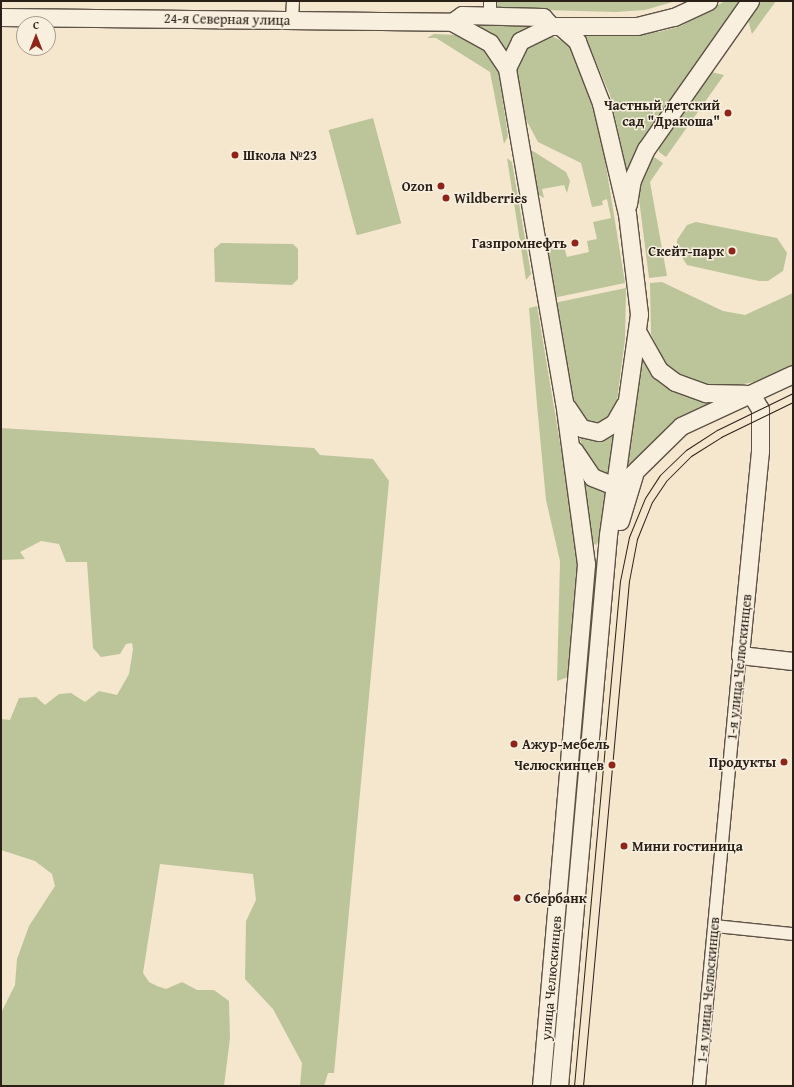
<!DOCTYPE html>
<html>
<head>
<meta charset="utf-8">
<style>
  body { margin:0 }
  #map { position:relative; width:794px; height:1087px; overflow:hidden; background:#f5e6ce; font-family:"Gentium Book Plus",serif }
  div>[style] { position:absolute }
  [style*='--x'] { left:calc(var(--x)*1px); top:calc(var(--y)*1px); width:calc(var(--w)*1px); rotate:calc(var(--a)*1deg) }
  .green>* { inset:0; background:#bbc599; transform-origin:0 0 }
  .roads { filter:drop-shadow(1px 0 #5d5246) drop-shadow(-1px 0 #5d5246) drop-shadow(0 1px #5d5246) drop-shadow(0 -1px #5d5246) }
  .street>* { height:12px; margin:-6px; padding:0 6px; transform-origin:6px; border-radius:6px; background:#f8efdf }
  .secondary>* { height:17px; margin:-8.5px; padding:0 8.5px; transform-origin:8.5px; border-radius:8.5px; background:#f8efdf }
  .tram>* { height:1px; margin:-0.5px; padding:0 0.5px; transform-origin:0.5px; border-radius:0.5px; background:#2a2018 }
  .dots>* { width:11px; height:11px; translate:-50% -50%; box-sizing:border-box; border:2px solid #f8efdf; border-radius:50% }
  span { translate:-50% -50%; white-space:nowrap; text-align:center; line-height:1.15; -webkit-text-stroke:3px #f8efdf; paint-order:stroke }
  .street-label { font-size:14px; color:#2a2018 }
  .poi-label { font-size:14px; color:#2a2018; font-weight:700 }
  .right { translate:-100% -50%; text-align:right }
  .left { translate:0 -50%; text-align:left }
  .frame { position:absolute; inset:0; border:2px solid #2a2018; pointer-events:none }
  .north { position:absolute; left:16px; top:16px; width:40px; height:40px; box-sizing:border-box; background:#f8efdf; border:1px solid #a69c8f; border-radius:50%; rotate:0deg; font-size:11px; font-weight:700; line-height:16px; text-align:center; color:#2a2018 }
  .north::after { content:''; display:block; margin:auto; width:14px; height:18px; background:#8f2418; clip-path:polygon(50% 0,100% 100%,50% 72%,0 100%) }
</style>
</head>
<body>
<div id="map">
  <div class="green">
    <i style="clip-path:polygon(493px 1px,676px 1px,645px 10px,616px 12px,507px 9px,497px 7px)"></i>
    <i style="clip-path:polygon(725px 1px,741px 1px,627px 172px,610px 95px,585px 36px,659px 32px,681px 26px)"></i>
    <i style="clip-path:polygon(761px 1px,776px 1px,752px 34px,748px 20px)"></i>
    <i style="clip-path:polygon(462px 21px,534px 25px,519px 32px,506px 53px,489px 33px)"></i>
    <i style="clip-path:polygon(434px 34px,458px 35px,483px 44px,498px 68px,508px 136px,504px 144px,490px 72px,436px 38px,427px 38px)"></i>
    <i style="clip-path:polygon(549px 35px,569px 44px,589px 89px,600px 129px,625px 283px,553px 298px,546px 255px,550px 248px,556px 242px,558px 248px,564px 247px,567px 257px,589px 252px,587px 241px,597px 239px,593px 222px,611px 218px,607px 199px,602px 201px,603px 205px,592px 207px,581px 163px,538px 142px,523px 114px,516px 63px,521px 49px)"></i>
    <i style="clip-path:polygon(711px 72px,724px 75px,666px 157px,659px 152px,659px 143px)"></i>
    <i style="left:373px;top:118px;width:109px;height:46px;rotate:75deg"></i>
    <i style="clip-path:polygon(528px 148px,566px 172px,570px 181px,567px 193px,564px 185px,542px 189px,544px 198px,535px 193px)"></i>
    <i style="clip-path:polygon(651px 155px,663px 163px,650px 182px,667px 276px,649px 278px,638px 191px)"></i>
    <i style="clip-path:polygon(507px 158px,512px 162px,531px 274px,526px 280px)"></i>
    <i style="clip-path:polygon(696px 222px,777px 238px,787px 253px,783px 271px,768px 281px,759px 281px,687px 265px,677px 249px,677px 240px,687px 225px)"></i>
    <i style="clip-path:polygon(221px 243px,293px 244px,298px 249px,298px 279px,292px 285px,215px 282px,214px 249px)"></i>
    <i style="clip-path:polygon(662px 282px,723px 311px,745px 315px,793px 293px,793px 366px,759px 381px,718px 389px,669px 372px,651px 334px,650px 283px)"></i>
    <i style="clip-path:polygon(626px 288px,625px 339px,616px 408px,614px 415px,593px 428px,576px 412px,554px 303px)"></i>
    <i style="clip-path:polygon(537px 306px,579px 556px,571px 676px,557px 681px,560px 561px,546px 500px,537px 405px,529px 308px)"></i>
    <i style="clip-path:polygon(643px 355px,648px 366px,726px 397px,664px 431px,637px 457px,624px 479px)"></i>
    <i style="clip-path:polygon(617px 427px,612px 478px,602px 477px,583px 451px,579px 433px)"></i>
    <i style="clip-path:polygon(1px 428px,314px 448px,320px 455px,373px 459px,389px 481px,334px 1073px,328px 1073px,324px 1086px,300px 1086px,302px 1063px,273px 1009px,245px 979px,246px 921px,256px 900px,253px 874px,160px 864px,143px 973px,149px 982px,157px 986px,166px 989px,182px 982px,197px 990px,214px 990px,229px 1001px,230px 1038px,224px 1086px,2px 1086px,1px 1013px,15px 985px,17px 959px,29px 926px,55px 886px,52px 874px,35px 861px,1px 850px,1px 719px,10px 720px,19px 698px,36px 697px,45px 705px,59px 694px,71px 693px,85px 702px,99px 691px,117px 695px,129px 674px,133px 649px,132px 643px,126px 644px,120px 654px,101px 657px,93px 648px,87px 562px,66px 562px,59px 544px,41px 541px,20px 552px,25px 559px,1px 560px)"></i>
    <i style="clip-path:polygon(581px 473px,609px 489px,597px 545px,592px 543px)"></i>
  </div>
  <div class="roads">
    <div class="street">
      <i style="--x:490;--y:16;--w:15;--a:-90"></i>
      <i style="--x:292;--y:20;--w:19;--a:-87"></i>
      <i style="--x:715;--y:926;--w:78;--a:5.9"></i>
      <i style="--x:699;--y:1086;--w:433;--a:-84.6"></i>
    </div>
    <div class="secondary">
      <i style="--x:1;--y:17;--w:451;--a:0.6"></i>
      <i style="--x:452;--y:22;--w:12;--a:-35"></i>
      <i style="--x:462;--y:15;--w:81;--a:1.4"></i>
      <i style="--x:543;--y:17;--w:12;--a:48"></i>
      <i style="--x:452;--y:22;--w:43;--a:28.9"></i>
      <i style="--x:490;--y:43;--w:30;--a:56"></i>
      <i style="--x:628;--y:204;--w:24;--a:-81"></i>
      <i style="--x:632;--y:180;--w:34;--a:-66"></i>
      <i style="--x:646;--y:149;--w:181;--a:-54.9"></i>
      <i style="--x:638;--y:333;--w:43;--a:60.4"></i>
      <i style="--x:659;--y:370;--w:20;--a:37"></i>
      <i style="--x:675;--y:382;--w:33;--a:20"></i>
      <i style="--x:706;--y:393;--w:39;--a:1"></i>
      <i style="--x:751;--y:394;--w:17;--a:59"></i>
      <i style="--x:760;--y:409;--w:42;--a:90"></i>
      <i style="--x:760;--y:451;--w:205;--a:95.6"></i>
      <i style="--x:740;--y:655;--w:53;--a:6.5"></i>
      <i style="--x:567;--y:407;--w:25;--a:56"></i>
      <i style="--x:581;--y:428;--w:18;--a:13"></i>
      <i style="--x:599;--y:432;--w:17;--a:-31"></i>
      <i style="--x:614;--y:423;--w:22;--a:-60"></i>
      <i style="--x:574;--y:450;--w:32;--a:56"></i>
      <i style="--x:592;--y:477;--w:16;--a:22"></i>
      <i style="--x:607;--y:483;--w:16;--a:0"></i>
      <i style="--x:623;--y:483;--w:81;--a:-44.5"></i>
      <i style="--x:681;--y:426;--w:123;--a:-24.9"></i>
      <i style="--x:620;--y:521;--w:48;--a:-73.1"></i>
      <i style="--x:541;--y:1086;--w:524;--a:-85.07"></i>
      <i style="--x:586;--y:564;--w:163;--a:-97.7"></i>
      <i style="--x:564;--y:402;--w:339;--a:-99.7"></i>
      <i style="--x:507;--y:68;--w:30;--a:-64"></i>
      <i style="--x:520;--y:41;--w:34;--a:-26"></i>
      <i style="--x:551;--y:26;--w:86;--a:0"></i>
      <i style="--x:637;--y:26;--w:38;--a:-14"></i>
      <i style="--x:674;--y:17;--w:38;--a:-25"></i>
      <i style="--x:559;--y:1086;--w:553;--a:-84.92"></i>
      <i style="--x:608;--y:535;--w:223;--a:-82"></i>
      <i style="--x:639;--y:314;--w:101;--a:-96.8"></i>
      <i style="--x:627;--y:214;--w:114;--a:-103.2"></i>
      <i style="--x:601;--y:103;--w:66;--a:-111.2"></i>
      <i style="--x:577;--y:41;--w:23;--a:-139"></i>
    </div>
  </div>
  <div class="tram">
    <i style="--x:574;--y:1086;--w:507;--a:-84.8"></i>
    <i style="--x:620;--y:581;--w:45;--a:-78.4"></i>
    <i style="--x:629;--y:537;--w:42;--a:-67.7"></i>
    <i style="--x:645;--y:498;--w:27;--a:-57"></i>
    <i style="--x:660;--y:475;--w:36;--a:-44"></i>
    <i style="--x:686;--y:450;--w:37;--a:-33"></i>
    <i style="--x:717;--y:430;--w:85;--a:-26"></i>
    <i style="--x:583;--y:1086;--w:507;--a:-84.8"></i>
    <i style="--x:629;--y:581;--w:43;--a:-79.2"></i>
    <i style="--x:637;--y:539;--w:40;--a:-68"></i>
    <i style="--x:652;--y:502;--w:25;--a:-56"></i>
    <i style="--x:666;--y:481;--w:35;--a:-45"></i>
    <i style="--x:691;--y:456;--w:36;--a:-32"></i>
    <i style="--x:721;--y:437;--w:80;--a:-25.9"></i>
  </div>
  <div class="dots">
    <i style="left:728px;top:113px;background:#8f2418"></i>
    <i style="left:235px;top:155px;background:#8f2418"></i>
    <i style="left:441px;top:186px;background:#8f2418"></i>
    <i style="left:446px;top:198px;background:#8f2418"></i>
    <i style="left:575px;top:243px;background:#8f2418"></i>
    <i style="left:732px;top:251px;background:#8f2418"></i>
    <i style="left:514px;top:744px;background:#8f2418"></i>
    <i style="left:784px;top:762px;background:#8f2418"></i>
    <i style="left:612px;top:765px;background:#8f2418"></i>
    <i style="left:624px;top:846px;background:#8f2418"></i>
    <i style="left:517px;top:898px;background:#8f2418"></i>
  </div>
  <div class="street-label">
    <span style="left:227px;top:19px;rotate:1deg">24-я Северная улица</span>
    <span style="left:739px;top:667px;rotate:-84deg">1-я улица Челюскинцев</span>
    <span style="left:551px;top:978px;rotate:-85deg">улица Челюскинцев</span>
    <span style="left:708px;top:990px;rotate:-85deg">1-я улица Челюскинцев</span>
  </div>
  <div class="poi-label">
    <span class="right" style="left:720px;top:113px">Частный детский<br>сад "Дракоша"</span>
    <span class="left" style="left:243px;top:155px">Школа №23</span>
    <span class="right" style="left:433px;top:186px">Ozon</span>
    <span class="left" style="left:454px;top:198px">Wildberries</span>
    <span class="right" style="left:567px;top:243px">Газпромнефть</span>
    <span class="right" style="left:724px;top:251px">Скейт-парк</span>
    <span class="left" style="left:522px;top:744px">Ажур-мебель</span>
    <span class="right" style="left:776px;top:762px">Продукты</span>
    <span class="right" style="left:604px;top:765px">Челюскинцев</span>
    <span class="left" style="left:632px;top:846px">Мини гостиница</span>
    <span class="left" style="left:525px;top:898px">Сбербанк</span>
  </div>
  <div class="frame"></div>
  <div class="north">С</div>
</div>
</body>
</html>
